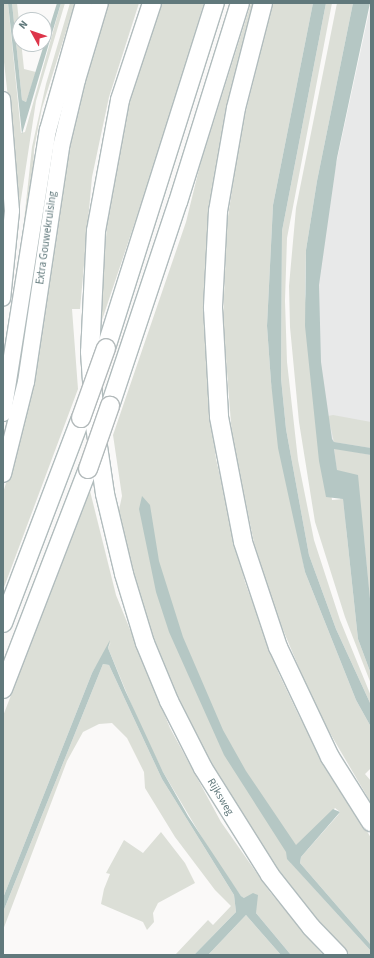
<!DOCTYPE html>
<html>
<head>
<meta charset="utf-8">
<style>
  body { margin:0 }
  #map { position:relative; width:374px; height:958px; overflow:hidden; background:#faf9f8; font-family:"Source Sans 3",sans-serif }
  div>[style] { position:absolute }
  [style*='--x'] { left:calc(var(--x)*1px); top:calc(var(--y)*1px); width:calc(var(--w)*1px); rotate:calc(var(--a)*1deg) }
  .built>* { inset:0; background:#e8e9e9 }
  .green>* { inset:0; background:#dcdfd7 }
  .water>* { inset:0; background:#b5c7c4 }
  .roads { filter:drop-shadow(1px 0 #b1bcbd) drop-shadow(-1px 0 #b1bcbd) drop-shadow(0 1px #b1bcbd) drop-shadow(0 -1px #b1bcbd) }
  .secondary>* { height:14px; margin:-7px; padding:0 7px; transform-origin:7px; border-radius:7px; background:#fff }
  .primary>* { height:16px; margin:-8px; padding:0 8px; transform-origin:8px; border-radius:8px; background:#fff }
  .highway>* { height:18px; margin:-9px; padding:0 9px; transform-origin:9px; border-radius:9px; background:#fff }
  .bridges { filter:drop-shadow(1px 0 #b3babb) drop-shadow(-1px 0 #b3babb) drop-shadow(0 1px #b3babb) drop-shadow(0 -1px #b3babb) }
  .highway-bridge>* { height:18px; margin:-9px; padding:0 9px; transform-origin:9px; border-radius:9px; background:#fff }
  span { translate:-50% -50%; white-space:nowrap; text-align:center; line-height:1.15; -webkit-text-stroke:4px #fff; paint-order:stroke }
  .street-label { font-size:11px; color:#61797c }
  .frame { position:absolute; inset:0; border:4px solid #61797c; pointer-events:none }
  .north { position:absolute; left:12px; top:12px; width:40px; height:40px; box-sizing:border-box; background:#fff; border:1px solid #c0c9cb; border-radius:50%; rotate:310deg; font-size:11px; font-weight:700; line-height:16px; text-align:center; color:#61797c }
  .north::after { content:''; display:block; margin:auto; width:14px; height:18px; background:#dd354a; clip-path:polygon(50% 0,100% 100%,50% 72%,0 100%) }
</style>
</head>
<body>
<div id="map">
  <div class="built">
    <i style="clip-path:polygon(371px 3px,371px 651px,315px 375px,314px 266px)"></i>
  </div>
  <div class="green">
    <i style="clip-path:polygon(3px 3px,8px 3px,21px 133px,25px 132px,61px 3px,65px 3px,36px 101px,20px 206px,3px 53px)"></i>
    <i style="clip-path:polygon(12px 3px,17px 3px,24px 69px,36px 72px,26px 102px,22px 100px)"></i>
    <i style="clip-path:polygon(70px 3px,75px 3px,42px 108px,34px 149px,33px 177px,20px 258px,32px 147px,46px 84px)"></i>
    <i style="clip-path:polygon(107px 3px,139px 3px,109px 97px,92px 177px,80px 309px,72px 309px,78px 389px,3px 590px,3px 493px,20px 436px,71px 127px)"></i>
    <i style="clip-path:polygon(162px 3px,204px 3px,165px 133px,100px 326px,108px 208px,130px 96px)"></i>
    <i style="clip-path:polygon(251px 3px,255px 3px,234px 86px,210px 401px,216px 459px,245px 582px,279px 674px,300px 718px,371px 838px,371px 945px,300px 863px,301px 857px,338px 815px,340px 812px,335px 808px,291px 863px,371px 951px,371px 955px,349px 955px,323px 929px,252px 841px,157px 665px,117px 519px,122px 496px,113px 435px,186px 222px,200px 165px)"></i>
    <i style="clip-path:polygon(273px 3px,313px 3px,273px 205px,267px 326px,271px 382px,305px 572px,356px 700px,371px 727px,371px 768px,365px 774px,371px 781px,371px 803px,317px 711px,276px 613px,254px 543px,232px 436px,223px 320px,227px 223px,241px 130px)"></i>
    <i style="clip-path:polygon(326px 3px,332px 3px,287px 238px,285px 301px,287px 362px,298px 460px,314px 540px,340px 620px,371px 696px,371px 705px,336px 629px,309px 555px,286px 429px,281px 378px,282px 231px)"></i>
    <i style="clip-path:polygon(337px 3px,353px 3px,317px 181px,306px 250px,305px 295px,332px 500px,343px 499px,358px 639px,371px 674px,371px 684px,345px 617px,315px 522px,299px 422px,290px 327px,289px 286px,296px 208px)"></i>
    <i style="clip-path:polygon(333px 415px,371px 422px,371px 448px,334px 442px,328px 416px)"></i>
    <i style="clip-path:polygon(334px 448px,371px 455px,371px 609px,364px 538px,337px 471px)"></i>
    <i style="clip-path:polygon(90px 491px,116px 595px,170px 728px,221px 822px,270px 892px,323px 955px,291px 955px,256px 913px,255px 906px,241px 896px,213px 856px,163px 772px,142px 730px,108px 648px,111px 642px,92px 673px,3px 898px,3px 716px)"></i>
    <i style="clip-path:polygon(103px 664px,109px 665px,162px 779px,234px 895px,236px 912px,194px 955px,175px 955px,208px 920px,213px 925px,231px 906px,215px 890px,175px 837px,145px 788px,144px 772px,127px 738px,112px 723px,99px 724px,83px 732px,67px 761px,3px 930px,3px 912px)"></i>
    <i style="clip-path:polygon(161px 832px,185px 863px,195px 883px,158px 903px,153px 913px,154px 922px,147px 930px,143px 922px,101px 904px,104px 889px,110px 874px,106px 873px,124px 840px,143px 853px)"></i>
    <i style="clip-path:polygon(246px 915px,281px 955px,208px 955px)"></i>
  </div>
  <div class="water">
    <i style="clip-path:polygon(8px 3px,12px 3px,22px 100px,26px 102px,57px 3px,61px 3px,22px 134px)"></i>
    <i style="clip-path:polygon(313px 3px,326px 3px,282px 231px,281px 378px,286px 429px,309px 555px,336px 629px,371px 705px,371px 727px,356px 700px,305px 572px,278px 448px,271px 382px,267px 326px,273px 205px)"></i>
    <i style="clip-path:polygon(353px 3px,370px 3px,337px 158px,319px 285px,321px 362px,332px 439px,334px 442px,371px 448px,371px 455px,334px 449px,337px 470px,358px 475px,371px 609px,371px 674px,358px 639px,343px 499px,326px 497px,319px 461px,305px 326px,306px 250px,317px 181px)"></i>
    <i style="clip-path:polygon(142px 496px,150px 505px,159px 561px,183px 637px,223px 730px,246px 771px,296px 845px,333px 809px,340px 812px,301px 857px,300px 863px,371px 945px,371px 951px,287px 859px,286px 852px,224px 755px,169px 632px,156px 592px,139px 509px)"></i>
    <i style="clip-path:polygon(110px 640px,108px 648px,125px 690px,163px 772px,188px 816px,241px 896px,244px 898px,253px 893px,258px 895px,256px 913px,291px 955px,281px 955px,246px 915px,208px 955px,194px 955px,236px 912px,234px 895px,162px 779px,109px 665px,103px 664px,3px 912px,3px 898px,92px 673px)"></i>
  </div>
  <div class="roads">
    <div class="secondary">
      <i style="--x:3;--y:99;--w:112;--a:85.4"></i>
      <i style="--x:12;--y:211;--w:88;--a:95.8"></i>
    </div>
    <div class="primary">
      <i style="--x:3;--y:413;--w:287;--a:-81"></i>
      <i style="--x:48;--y:130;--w:132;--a:-74.2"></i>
      <i style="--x:3;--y:474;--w:95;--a:-76"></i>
      <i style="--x:26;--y:382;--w:238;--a:-81.5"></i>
      <i style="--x:61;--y:147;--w:69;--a:-76.6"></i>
      <i style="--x:77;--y:80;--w:80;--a:-73.4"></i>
    </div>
    <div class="highway">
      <i style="--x:152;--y:3;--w:102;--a:108.3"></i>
      <i style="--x:120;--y:100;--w:133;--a:100.4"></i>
      <i style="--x:96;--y:231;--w:121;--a:92.8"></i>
      <i style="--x:90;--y:352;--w:74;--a:86.1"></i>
      <i style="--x:95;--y:426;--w:69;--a:81.6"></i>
      <i style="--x:105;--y:494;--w:82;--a:76.6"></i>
      <i style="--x:124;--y:574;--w:72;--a:73.1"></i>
      <i style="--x:145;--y:643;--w:63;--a:67.5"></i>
      <i style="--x:169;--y:701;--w:75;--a:63.1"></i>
      <i style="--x:203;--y:768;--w:126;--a:57.9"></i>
      <i style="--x:270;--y:875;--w:66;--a:51.7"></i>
      <i style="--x:311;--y:927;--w:39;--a:46"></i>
      <i style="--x:263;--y:3;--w:108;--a:104.4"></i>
      <i style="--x:236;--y:108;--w:105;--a:99.9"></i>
      <i style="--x:218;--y:211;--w:97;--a:93"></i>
      <i style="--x:213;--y:308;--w:109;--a:86.8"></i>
      <i style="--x:219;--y:417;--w:127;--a:79.1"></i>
      <i style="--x:243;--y:542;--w:111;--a:71.6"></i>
      <i style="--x:278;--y:647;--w:122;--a:64.7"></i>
      <i style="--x:330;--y:757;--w:77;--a:57.8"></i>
      <i style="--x:106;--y:348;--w:362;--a:-72.5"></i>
      <i style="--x:110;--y:406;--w:215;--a:-71.6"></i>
      <i style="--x:178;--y:202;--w:208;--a:-72.7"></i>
      <i style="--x:3;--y:623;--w:219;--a:-69.2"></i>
      <i style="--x:3;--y:689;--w:236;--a:-68.9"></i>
    </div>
  </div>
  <div class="bridges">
    <div class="highway-bridge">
      <i style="--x:81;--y:418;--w:74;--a:-70.3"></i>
      <i style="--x:88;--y:469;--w:67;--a:-70.8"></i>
    </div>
  </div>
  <div class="street-label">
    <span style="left:47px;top:238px;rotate:-82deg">Extra Gouwekruising</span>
    <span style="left:220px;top:797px;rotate:59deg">Rijksweg</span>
  </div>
  <div class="frame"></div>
  <div class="north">N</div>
</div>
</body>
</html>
